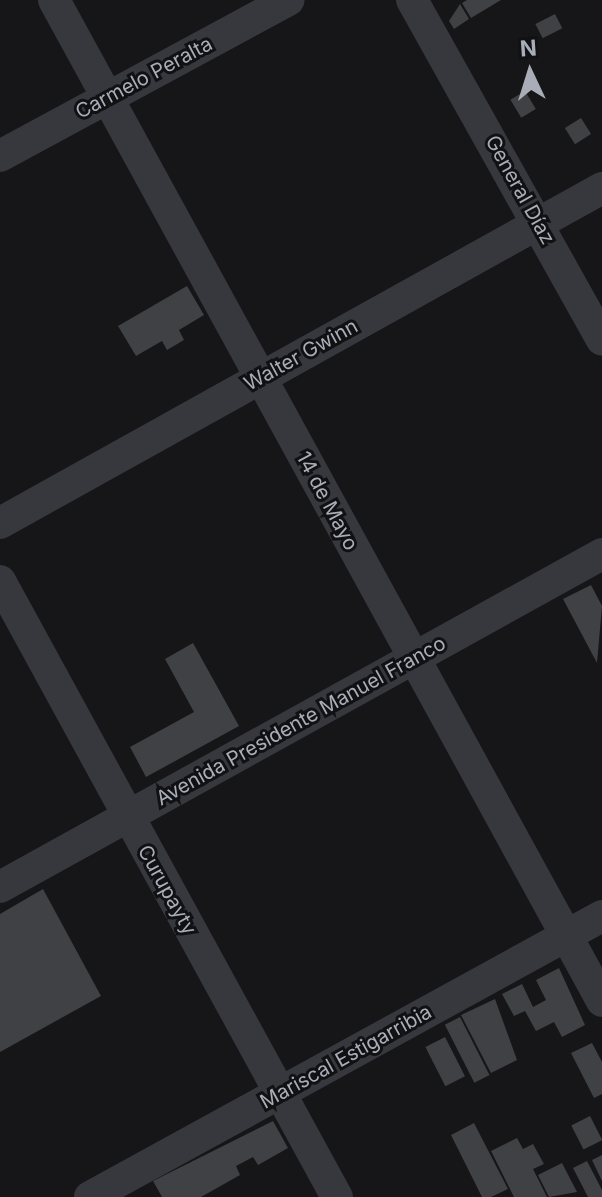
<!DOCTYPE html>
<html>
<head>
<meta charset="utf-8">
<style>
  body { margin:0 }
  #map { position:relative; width:602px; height:1197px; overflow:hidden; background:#161618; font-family:Inter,sans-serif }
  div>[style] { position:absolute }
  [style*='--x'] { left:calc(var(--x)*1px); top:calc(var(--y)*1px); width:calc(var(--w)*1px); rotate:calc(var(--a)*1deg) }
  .building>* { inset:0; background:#404145; transform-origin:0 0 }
  .minor>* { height:32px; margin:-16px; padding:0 16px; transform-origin:16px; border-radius:16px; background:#37383d }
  span { translate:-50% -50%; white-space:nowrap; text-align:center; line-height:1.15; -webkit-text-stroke:6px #111113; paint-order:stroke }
  .street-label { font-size:20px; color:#a8adb8 }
  .north { position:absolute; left:490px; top:32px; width:80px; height:80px; -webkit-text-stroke:6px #111113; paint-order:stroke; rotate:356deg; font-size:22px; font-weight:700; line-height:32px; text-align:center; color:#a8adb8 }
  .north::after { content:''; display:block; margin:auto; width:28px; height:36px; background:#a8adb8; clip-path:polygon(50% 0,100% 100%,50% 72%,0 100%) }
</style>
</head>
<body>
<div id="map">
  <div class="building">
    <i style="clip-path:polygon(467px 0,501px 0,471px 18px,462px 3px)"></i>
    <i style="clip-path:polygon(460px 4px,469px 19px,454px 29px,449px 21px)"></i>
    <i style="left:555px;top:14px;width:16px;height:22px;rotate:63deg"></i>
    <i style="left:525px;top:91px;width:21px;height:17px;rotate:59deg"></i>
    <i style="left:581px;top:118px;width:19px;height:19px;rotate:58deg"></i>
    <i style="clip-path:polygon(187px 286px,204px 315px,179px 330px,184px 340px,167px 350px,162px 341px,136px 356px,118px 326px)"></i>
    <i style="clip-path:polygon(591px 585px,602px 606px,597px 663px,563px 599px)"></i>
    <i style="clip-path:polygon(193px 643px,239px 726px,146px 777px,130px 747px,194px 712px,165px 659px)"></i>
    <i style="clip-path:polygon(43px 889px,101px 996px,0 1052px,0 914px)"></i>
    <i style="clip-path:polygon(559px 968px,585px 1025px,562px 1037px,554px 1022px,536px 1031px,525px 1011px,514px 1016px,502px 994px,522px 984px,533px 1007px,546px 1000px,536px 980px)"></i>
    <i style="clip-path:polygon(495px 999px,517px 1060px,491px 1073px,461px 1015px)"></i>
    <i style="left:460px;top:1017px;width:65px;height:17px;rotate:63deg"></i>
    <i style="left:445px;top:1037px;width:44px;height:22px;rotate:63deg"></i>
    <i style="clip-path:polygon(592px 1043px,602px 1062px,602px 1094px,594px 1098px,571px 1053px)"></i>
    <i style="left:590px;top:1116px;width:27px;height:21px;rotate:63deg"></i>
    <i style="clip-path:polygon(273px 1121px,288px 1148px,258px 1165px,253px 1157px,236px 1166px,240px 1175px,201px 1197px,162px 1197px,153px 1181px)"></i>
    <i style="clip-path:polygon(474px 1123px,508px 1189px,491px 1197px,482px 1197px,451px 1135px)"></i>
    <i style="clip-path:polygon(517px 1138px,523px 1149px,533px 1144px,544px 1164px,533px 1169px,547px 1197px,514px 1197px,491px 1151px)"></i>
    <i style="clip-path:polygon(602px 1155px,602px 1181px,592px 1160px)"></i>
    <i style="clip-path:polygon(587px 1161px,602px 1190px,602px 1197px,588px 1197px,573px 1168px)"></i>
    <i style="clip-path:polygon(562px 1163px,577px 1192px,549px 1197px,538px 1175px)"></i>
  </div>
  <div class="minor">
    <i style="--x:54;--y:0;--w:1141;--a:61.3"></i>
    <i style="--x:412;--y:0;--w:389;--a:60.8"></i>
    <i style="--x:0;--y:156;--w:328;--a:-28.4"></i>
    <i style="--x:0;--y:523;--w:689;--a:-29.09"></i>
    <i style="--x:0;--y:581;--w:702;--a:61.32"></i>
    <i style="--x:0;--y:887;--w:688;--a:-28.95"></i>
    <i style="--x:90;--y:1197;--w:584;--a:-28.76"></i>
  </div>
  <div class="street-label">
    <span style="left:144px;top:78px;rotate:-28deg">Carmelo Peralta</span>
    <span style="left:520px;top:190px;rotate:61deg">General Díaz</span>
    <span style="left:301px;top:355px;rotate:-29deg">Walter Gwinn</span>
    <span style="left:327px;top:501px;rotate:62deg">14 de Mayo</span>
    <span style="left:301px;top:721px;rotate:-29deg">Avenida Presidente Manuel Franco</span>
    <span style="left:167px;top:890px;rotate:61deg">Curupayty</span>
    <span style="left:346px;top:1057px;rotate:-29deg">Mariscal Estigarribia</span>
  </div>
  <div class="north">N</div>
</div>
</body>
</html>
